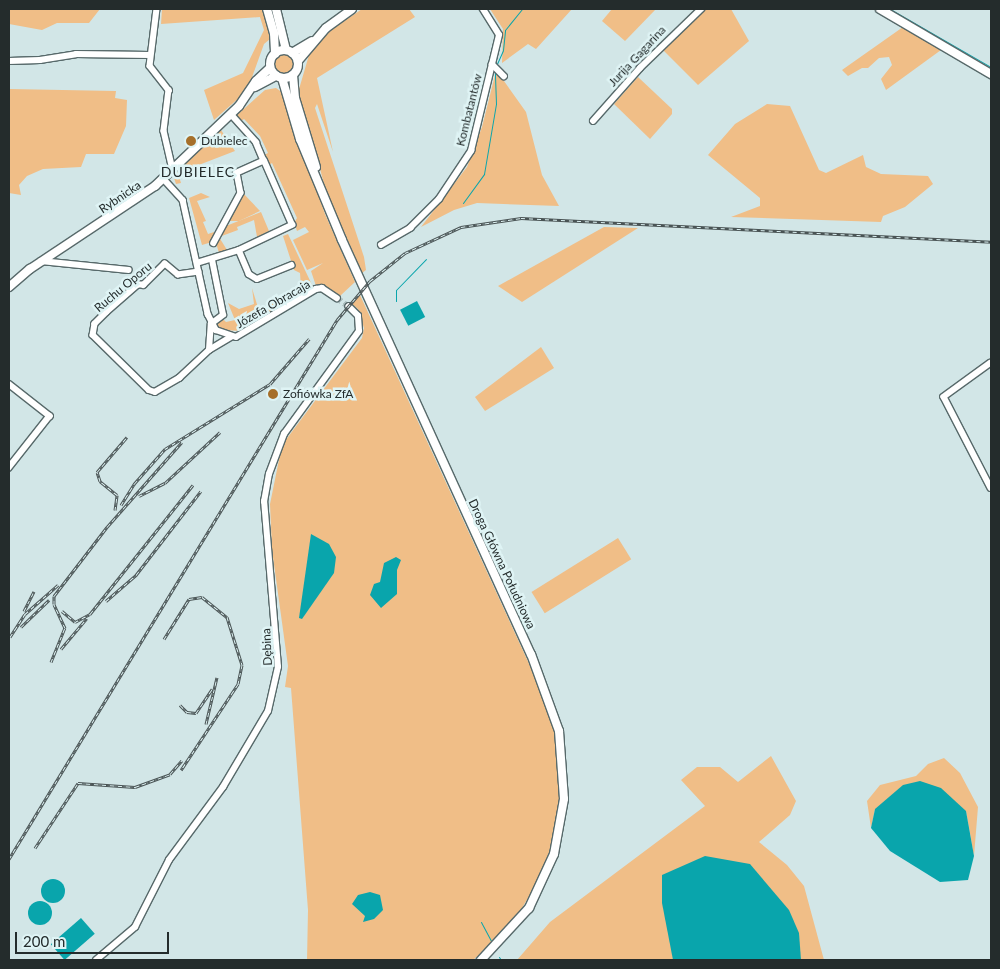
<!DOCTYPE html>
<html>
<head>
<meta charset="utf-8">
<style>
  body { margin:0 }
  #map { position:relative; width:1000px; height:969px; overflow:hidden; background:#d2e6e7; font-family:Lato,sans-serif }
  div>[style] { position:absolute }
  [style*='--x'] { left:calc(var(--x)*1px); top:calc(var(--y)*1px); width:calc(var(--w)*1px); rotate:calc(var(--a)*1deg) }
  .green>* { inset:0; background:#f0be87; transform-origin:0 0 }
  .round { border-radius:50% }
  .water>* { inset:0; background:#09a5ac; transform-origin:0 0 }
  .stream>* { height:1px; margin:-0.5px; padding:0 0.5px; transform-origin:0.5px; border-radius:0.5px; background:#09a5ac }
  .street-tunnel>* { height:5.5px; margin-top:-2.75px; transform-origin:0; background:repeating-linear-gradient(90deg,#afc1c2 0 5.5px,transparent 0 8.5px) }
  .roads { filter:drop-shadow(1px 0 #57696a) drop-shadow(-1px 0 #57696a) drop-shadow(0 1px #57696a) drop-shadow(0 -1px #57696a) }
  .street>* { height:5.5px; margin:-2.75px; padding:0 2.75px; transform-origin:2.75px; border-radius:2.75px; background:#fff }
  .secondary>* { height:8px; margin:-4px; padding:0 4px; transform-origin:4px; border-radius:4px; background:#fff }
  .secondary>.ring { margin:-4px; padding:0; box-sizing:content-box; background:none; border:8px solid #fff; border-radius:50% }
  .rail>* { height:3px; margin-top:-1.5px; transform-origin:0; background:repeating-linear-gradient(90deg,#dff4f5 0 4px,#495354 0 8px); box-sizing:border-box; border-block:1px solid #495354 }
  .dots>* { width:14px; height:14px; translate:-50% -50%; box-sizing:border-box; border:2px solid #dff4f5; border-radius:50% }
  span { translate:-50% -50%; white-space:nowrap; text-align:center; line-height:1.15; -webkit-text-stroke:5px #dff4f5; paint-order:stroke }
  .street-label { font-size:12px; color:#242c2c }
  .poi-label { font-size:12px; color:#242c2c }
  .left { translate:0 -50%; text-align:left }
  .neighbourhood-label { font-size:14px; color:#242c2c; letter-spacing:1px }
  .frame { position:absolute; inset:0; border:10px solid #242c2c; pointer-events:none }
  .scale { position:absolute; left:15px; top:932px; width:154px; height:22px; box-sizing:border-box; border:2px solid #242c2c; border-top:0; padding-left:6px; font-size:15px; line-height:18px; white-space:nowrap; color:#242c2c; -webkit-text-stroke:4px #dff4f5; paint-order:stroke }
</style>
</head>
<body>
<div id="map">
  <div class="green">
    <i style="clip-path:polygon(9px 9px,100px 9px,89px 23px,57px 23px,42px 30px,9px 24px)"></i>
    <i style="clip-path:polygon(162px 9px,263px 9px,270px 39px,264px 44px,251px 80px,240px 97px,214px 120px,204px 90px,243px 73px,264px 30px,260px 17px,161px 24px)"></i>
    <i style="clip-path:polygon(362px 9px,409px 9px,415px 17px,317px 78px,333px 152px,317px 104px,315px 108px,364px 257px,366px 270px,362px 273px,325px 188px,310px 130px,297px 96px,309px 55px,327px 33px)"></i>
    <i style="clip-path:polygon(490px 9px,572px 9px,536px 49px,528px 44px,502px 63px,503px 29px)"></i>
    <i style="clip-path:polygon(612px 9px,656px 9px,625px 41px,602px 21px)"></i>
    <i style="clip-path:polygon(705px 9px,731px 9px,749px 41px,698px 85px,663px 50px)"></i>
    <i style="clip-path:polygon(903px 27px,941px 50px,886px 90px,881px 79px,892px 65px,889px 57px,879px 58px,868px 68px,862px 68px,848px 76px,842px 70px)"></i>
    <i class="round" style="left:274px;top:54px;width:20px;height:20px"></i>
    <i style="clip-path:polygon(499px 74px,526px 112px,542px 175px,559px 206px,477px 203px,454px 210px,421px 227px,467px 167px,482px 127px,495px 75px)"></i>
    <i style="clip-path:polygon(638px 77px,672px 109px,672px 114px,650px 139px,614px 104px)"></i>
    <i style="clip-path:polygon(276px 88px,283px 93px,325px 214px,355px 282px,340px 296px,325px 286px,316px 286px,311px 271px,323px 263px,307px 270px,293px 240px,309px 232px,305px 227px,297px 231px,294px 223px,297px 218px,272px 163px,269px 165px,264px 155px,268px 153px,260px 136px,244px 119px,240px 122px,236px 116px,265px 90px)"></i>
    <i style="clip-path:polygon(9px 89px,116px 91px,115px 98px,127px 100px,126px 126px,114px 154px,86px 154px,81px 167px,43px 169px,27px 176px,19px 185px,21px 195px,9px 193px)"></i>
    <i style="clip-path:polygon(767px 104px,790px 106px,819px 170px,826px 173px,863px 155px,866px 167px,881px 174px,928px 176px,933px 184px,905px 207px,883px 216px,881px 222px,731px 217px,760px 206px,760px 198px,708px 155px,735px 124px)"></i>
    <i style="clip-path:polygon(221px 130px,235px 151px,178px 173px,181px 183px,176px 184px,174px 178px,177px 172px)"></i>
    <i style="clip-path:polygon(201px 193px,210px 197px,197px 201px,206px 221px,203px 222px,208px 234px,214px 232px,216px 235px,212px 242px,202px 245px,189px 198px)"></i>
    <i style="clip-path:polygon(244px 194px,260px 211px,239px 221px,229px 221px)"></i>
    <i style="clip-path:polygon(261px 212px,269px 231px,257px 237px,254px 220px,237px 227px,238px 230px,219px 237px,227px 250px,219px 253px,216px 243px,226px 226px)"></i>
    <i style="clip-path:polygon(604px 227px,638px 228px,522px 302px,498px 286px)"></i>
    <i style="clip-path:polygon(288px 234px,313px 287px,241px 331px,223px 330px,216px 324px,223px 319px,226px 322px,235px 320px,228px 303px,239px 309px,254px 304px,252px 288px,259px 311px,301px 288px,300px 273px,294px 270px,283px 236px)"></i>
    <i style="clip-path:polygon(360px 295px,536px 679px,555px 730px,560px 798px,552px 845px,537px 883px,519px 913px,503px 934px,473px 960px,307px 960px,308px 910px,291px 688px,285px 687px,288px 666px,272px 550px,270px 504px,282px 445px,362px 338px,364px 328px,358px 309px,352px 304px)"></i>
    <i style="clip-path:polygon(541px 347px,554px 368px,485px 411px,475px 397px)"></i>
    <i style="left:618px;top:538px;width:25px;height:102px;rotate:58deg"></i>
    <i style="clip-path:polygon(771px 756px,796px 801px,790px 815px,759px 842px,787px 865px,804px 886px,824px 960px,517px 960px,550px 922px,705px 806px,681px 780px,697px 767px,720px 767px,738px 782px)"></i>
    <i style="clip-path:polygon(944px 758px,960px 773px,978px 807px,974px 856px,966px 811px,875px 809px,871px 828px,867px 801px,880px 785px,916px 776px,928px 764px)"></i>
  </div>
  <div class="water">
    <i style="left:417px;top:301px;width:18px;height:19px;rotate:63deg"></i>
    <i style="clip-path:polygon(311px 534px,329px 544px,336px 557px,334px 573px,302px 619px,299px 618px)"></i>
    <i style="clip-path:polygon(396px 557px,401px 560px,397px 570px,397px 594px,381px 608px,370px 595px,374px 584px,380px 582px,384px 563px)"></i>
    <i style="clip-path:polygon(920px 781px,941px 788px,966px 811px,974px 856px,968px 880px,940px 882px,890px 851px,871px 828px,875px 809px,903px 785px)"></i>
    <i style="clip-path:polygon(705px 856px,750px 864px,789px 910px,799px 933px,801px 960px,673px 960px,662px 903px,662px 875px)"></i>
    <i class="round" style="left:41px;top:879px;width:24px;height:24px"></i>
    <i style="clip-path:polygon(370px 892px,380px 895px,383px 910px,374px 919px,363px 922px,365px 916px,352px 904px,358px 895px)"></i>
    <i class="round" style="left:28px;top:901px;width:24px;height:24px"></i>
    <i style="left:81px;top:918px;width:21px;height:40px;rotate:49deg"></i>
  </div>
  <div class="stream">
    <i style="--x:890;--y:9;--w:116;--a:29.9"></i>
    <i style="--x:496;--y:66;--w:17;--a:-66"></i>
    <i style="--x:503;--y:50;--w:20;--a:-84"></i>
    <i style="--x:505;--y:30;--w:27;--a:-51"></i>
    <i style="--x:463;--y:203;--w:36;--a:-54"></i>
    <i style="--x:484;--y:174;--w:71;--a:-80.3"></i>
    <i style="--x:496;--y:104;--w:34;--a:-92"></i>
    <i style="--x:396;--y:301;--w:11;--a:-90"></i>
    <i style="--x:396;--y:290;--w:43;--a:-45.9"></i>
    <i style="--x:481;--y:922;--w:21;--a:62"></i>
    <i style="--x:499;--y:957;--w:4;--a:56"></i>
  </div>
  <div class="street-tunnel">
    <i style="--x:337;--y:298;--w:15;--a:37"></i>
  </div>
  <div class="roads">
    <div class="street">
      <i style="--x:157;--y:9;--w:57;--a:97"></i>
      <i style="--x:150;--y:66;--w:31;--a:52"></i>
      <i style="--x:169;--y:90;--w:41;--a:97"></i>
      <i style="--x:164;--y:131;--w:39;--a:77"></i>
      <i style="--x:9;--y:61;--w:31;--a:-2"></i>
      <i style="--x:40;--y:60;--w:36;--a:-9"></i>
      <i style="--x:76;--y:54;--w:74;--a:0.8"></i>
      <i style="--x:492;--y:64;--w:17;--a:45"></i>
      <i style="--x:231;--y:114;--w:38;--a:48"></i>
      <i style="--x:256;--y:142;--w:21;--a:67"></i>
      <i style="--x:593;--y:121;--w:71;--a:-48.4"></i>
      <i style="--x:640;--y:68;--w:85;--a:-44"></i>
      <i style="--x:163;--y:178;--w:30;--a:48"></i>
      <i style="--x:183;--y:200;--w:117;--a:77.6"></i>
      <i style="--x:208;--y:314;--w:18;--a:63"></i>
      <i style="--x:216;--y:330;--w:21;--a:19"></i>
      <i style="--x:236;--y:337;--w:93;--a:-31"></i>
      <i style="--x:316;--y:289;--w:6;--a:-9"></i>
      <i style="--x:322;--y:288;--w:18;--a:34"></i>
      <i style="--x:381;--y:245;--w:34;--a:-30"></i>
      <i style="--x:410;--y:228;--w:41;--a:-45"></i>
      <i style="--x:439;--y:199;--w:58;--a:-56.3"></i>
      <i style="--x:471;--y:151;--w:119;--a:-76.4"></i>
      <i style="--x:499;--y:35;--w:31;--a:-122"></i>
      <i style="--x:239;--y:250;--w:26;--a:67"></i>
      <i style="--x:249;--y:274;--w:9;--a:32"></i>
      <i style="--x:257;--y:279;--w:37;--a:-22"></i>
      <i style="--x:41;--y:261;--w:88;--a:5.8"></i>
      <i style="--x:197;--y:263;--w:44;--a:-17.2"></i>
      <i style="--x:239;--y:250;--w:59;--a:-25.3"></i>
      <i style="--x:292;--y:225;--w:70;--a:-113.6"></i>
      <i style="--x:264;--y:161;--w:30;--a:156"></i>
      <i style="--x:237;--y:173;--w:20;--a:79"></i>
      <i style="--x:241;--y:193;--w:57;--a:118.4"></i>
      <i style="--x:199;--y:272;--w:21;--a:172"></i>
      <i style="--x:178;--y:275;--w:17;--a:-140"></i>
      <i style="--x:165;--y:264;--w:30;--a:135"></i>
      <i style="--x:144;--y:285;--w:6;--a:180"></i>
      <i style="--x:138;--y:285;--w:41;--a:138.9"></i>
      <i style="--x:107;--y:312;--w:17;--a:135"></i>
      <i style="--x:95;--y:324;--w:11;--a:100"></i>
      <i style="--x:93;--y:335;--w:78;--a:44.5"></i>
      <i style="--x:149;--y:390;--w:6;--a:18"></i>
      <i style="--x:155;--y:392;--w:28;--a:-30"></i>
      <i style="--x:179;--y:378;--w:41;--a:-43"></i>
      <i style="--x:209;--y:350;--w:26;--a:-31"></i>
      <i style="--x:209;--y:350;--w:26;--a:-86"></i>
      <i style="--x:211;--y:324;--w:15;--a:-37"></i>
      <i style="--x:223;--y:315;--w:56;--a:-101.3"></i>
      <i style="--x:991;--y:363;--w:58;--a:144.1"></i>
      <i style="--x:944;--y:397;--w:102;--a:62.7"></i>
      <i style="--x:9;--y:384;--w:52;--a:38"></i>
      <i style="--x:50;--y:416;--w:66;--a:128.3"></i>
      <i style="--x:96;--y:960;--w:51;--a:-40.2"></i>
      <i style="--x:135;--y:927;--w:75;--a:-63.1"></i>
      <i style="--x:169;--y:860;--w:91;--a:-53.5"></i>
      <i style="--x:223;--y:787;--w:88;--a:-59.4"></i>
      <i style="--x:268;--y:711;--w:45;--a:-77.2"></i>
      <i style="--x:278;--y:667;--w:166;--a:-94.8"></i>
      <i style="--x:264;--y:502;--w:28;--a:-80"></i>
      <i style="--x:269;--y:474;--w:43;--a:-69.4"></i>
      <i style="--x:284;--y:434;--w:127;--a:-53.9"></i>
      <i style="--x:359;--y:331;--w:15;--a:-94"></i>
      <i style="--x:358;--y:316;--w:13;--a:-135"></i>
    </div>
    <div class="secondary">
      <i style="--x:267;--y:9;--w:25;--a:74"></i>
      <i style="--x:274;--y:33;--w:21;--a:87"></i>
      <i style="--x:276;--y:9;--w:42;--a:76.3"></i>
      <i style="--x:880;--y:9;--w:129;--a:30.4"></i>
      <i class="ring" style="left:270px;top:50px;width:20px;height:20px"></i>
      <i style="--x:292;--y:53;--w:23;--a:-31"></i>
      <i style="--x:298;--y:61;--w:43;--a:-49.7"></i>
      <i style="--x:326;--y:28;--w:32;--a:-36"></i>
      <i style="--x:293;--y:75;--w:23;--a:85"></i>
      <i style="--x:295;--y:98;--w:72;--a:73.1"></i>
      <i style="--x:282;--y:78;--w:64;--a:73.6"></i>
      <i style="--x:300;--y:139;--w:109;--a:67.4"></i>
      <i style="--x:342;--y:240;--w:455;--a:65.5"></i>
      <i style="--x:531;--y:654;--w:82;--a:70"></i>
      <i style="--x:559;--y:731;--w:68;--a:85.8"></i>
      <i style="--x:564;--y:799;--w:56;--a:100.3"></i>
      <i style="--x:554;--y:854;--w:60;--a:114.8"></i>
      <i style="--x:529;--y:908;--w:71;--a:132.7"></i>
      <i style="--x:255;--y:87;--w:24;--a:-28"></i>
      <i style="--x:9;--y:287;--w:28;--a:-41"></i>
      <i style="--x:30;--y:269;--w:150;--a:-33.6"></i>
      <i style="--x:155;--y:186;--w:116;--a:-43.6"></i>
      <i style="--x:239;--y:106;--w:30;--a:-56"></i>
      <i style="--x:256;--y:81;--w:19;--a:-43"></i>
    </div>
  </div>
  <div class="rail">
    <i style="--x:139;--y:496;--w:29;--a:-27"></i>
    <i style="--x:165;--y:483;--w:75;--a:-42.8"></i>
    <i style="--x:121;--y:505;--w:25;--a:-58"></i>
    <i style="--x:134;--y:484;--w:47;--a:-48.5"></i>
    <i style="--x:165;--y:449;--w:123;--a:-31.8"></i>
    <i style="--x:270;--y:384;--w:60;--a:-49.1"></i>
    <i style="--x:115;--y:510;--w:15;--a:-82"></i>
    <i style="--x:117;--y:495;--w:22;--a:-141"></i>
    <i style="--x:100;--y:481;--w:9;--a:-108"></i>
    <i style="--x:97;--y:472;--w:46;--a:-49.4"></i>
    <i style="--x:106;--y:601;--w:40;--a:-41"></i>
    <i style="--x:136;--y:575;--w:106;--a:-52.3"></i>
    <i style="--x:24;--y:611;--w:22;--a:-63"></i>
    <i style="--x:62;--y:611;--w:17;--a:40"></i>
    <i style="--x:75;--y:622;--w:17;--a:-28"></i>
    <i style="--x:90;--y:614;--w:165;--a:-51.4"></i>
    <i style="--x:21;--y:627;--w:39;--a:-44"></i>
    <i style="--x:10;--y:637;--w:27;--a:-57"></i>
    <i style="--x:25;--y:614;--w:44;--a:-41.3"></i>
    <i style="--x:164;--y:639;--w:47;--a:-58"></i>
    <i style="--x:189;--y:599;--w:13;--a:-9"></i>
    <i style="--x:202;--y:597;--w:32;--a:39"></i>
    <i style="--x:227;--y:617;--w:50;--a:72.6"></i>
    <i style="--x:242;--y:665;--w:19;--a:102"></i>
    <i style="--x:238;--y:684;--w:103;--a:123.5"></i>
    <i style="--x:61;--y:649;--w:40;--a:-50"></i>
    <i style="--x:51;--y:662;--w:37;--a:-68"></i>
    <i style="--x:65;--y:628;--w:26;--a:-115"></i>
    <i style="--x:54;--y:604;--w:8;--a:-90"></i>
    <i style="--x:54;--y:596;--w:87;--a:-52.5"></i>
    <i style="--x:107;--y:527;--w:113;--a:-48.6"></i>
    <i style="--x:180;--y:705;--w:10;--a:45"></i>
    <i style="--x:187;--y:712;--w:9;--a:6"></i>
    <i style="--x:196;--y:713;--w:29;--a:-56"></i>
    <i style="--x:206;--y:724;--w:48;--a:-76.8"></i>
    <i style="--x:35;--y:848;--w:78;--a:-56.5"></i>
    <i style="--x:78;--y:783;--w:57;--a:4"></i>
    <i style="--x:135;--y:787;--w:37;--a:-20"></i>
    <i style="--x:170;--y:774;--w:18;--a:-49"></i>
    <i style="--x:9;--y:859;--w:631;--a:-58.68"></i>
    <i style="--x:337;--y:320;--w:51;--a:-49.8"></i>
    <i style="--x:370;--y:281;--w:45;--a:-38.7"></i>
    <i style="--x:405;--y:253;--w:62;--a:-24.9"></i>
    <i style="--x:461;--y:227;--w:61;--a:-8.5"></i>
    <i style="--x:521;--y:218;--w:471;--a:2.9"></i>
  </div>
  <div class="dots">
    <i style="left:191px;top:141px;background:#a66f2a"></i>
    <i style="left:273px;top:394px;background:#a66f2a"></i>
  </div>
  <div class="street-label">
    <span style="left:637px;top:56px;rotate:-47deg">Jurija Gagarina</span>
    <span style="left:469px;top:110px;rotate:-76deg">Kombatantów</span>
    <span style="left:120px;top:197px;rotate:-34deg">Rybnicka</span>
    <span style="left:123px;top:287px;rotate:-40deg">Ruchu Oporu</span>
    <span style="left:273px;top:304px;rotate:-30deg">Józefa Obracaja</span>
    <span style="left:502px;top:564px;rotate:65deg">Droga Główna Południowa</span>
    <span style="left:267px;top:647px;rotate:-93deg">Dębina</span>
  </div>
  <div class="poi-label">
    <span class="left" style="left:201px;top:141px">Dubielec</span>
    <span class="left" style="left:283px;top:394px">Zofiówka ZfA</span>
  </div>
  <div class="neighbourhood-label">
    <span style="left:198px;top:172px">DUBIELEC</span>
  </div>
  <div class="frame"></div>
  <div class="scale">200 m</div>
</div>
</body>
</html>
